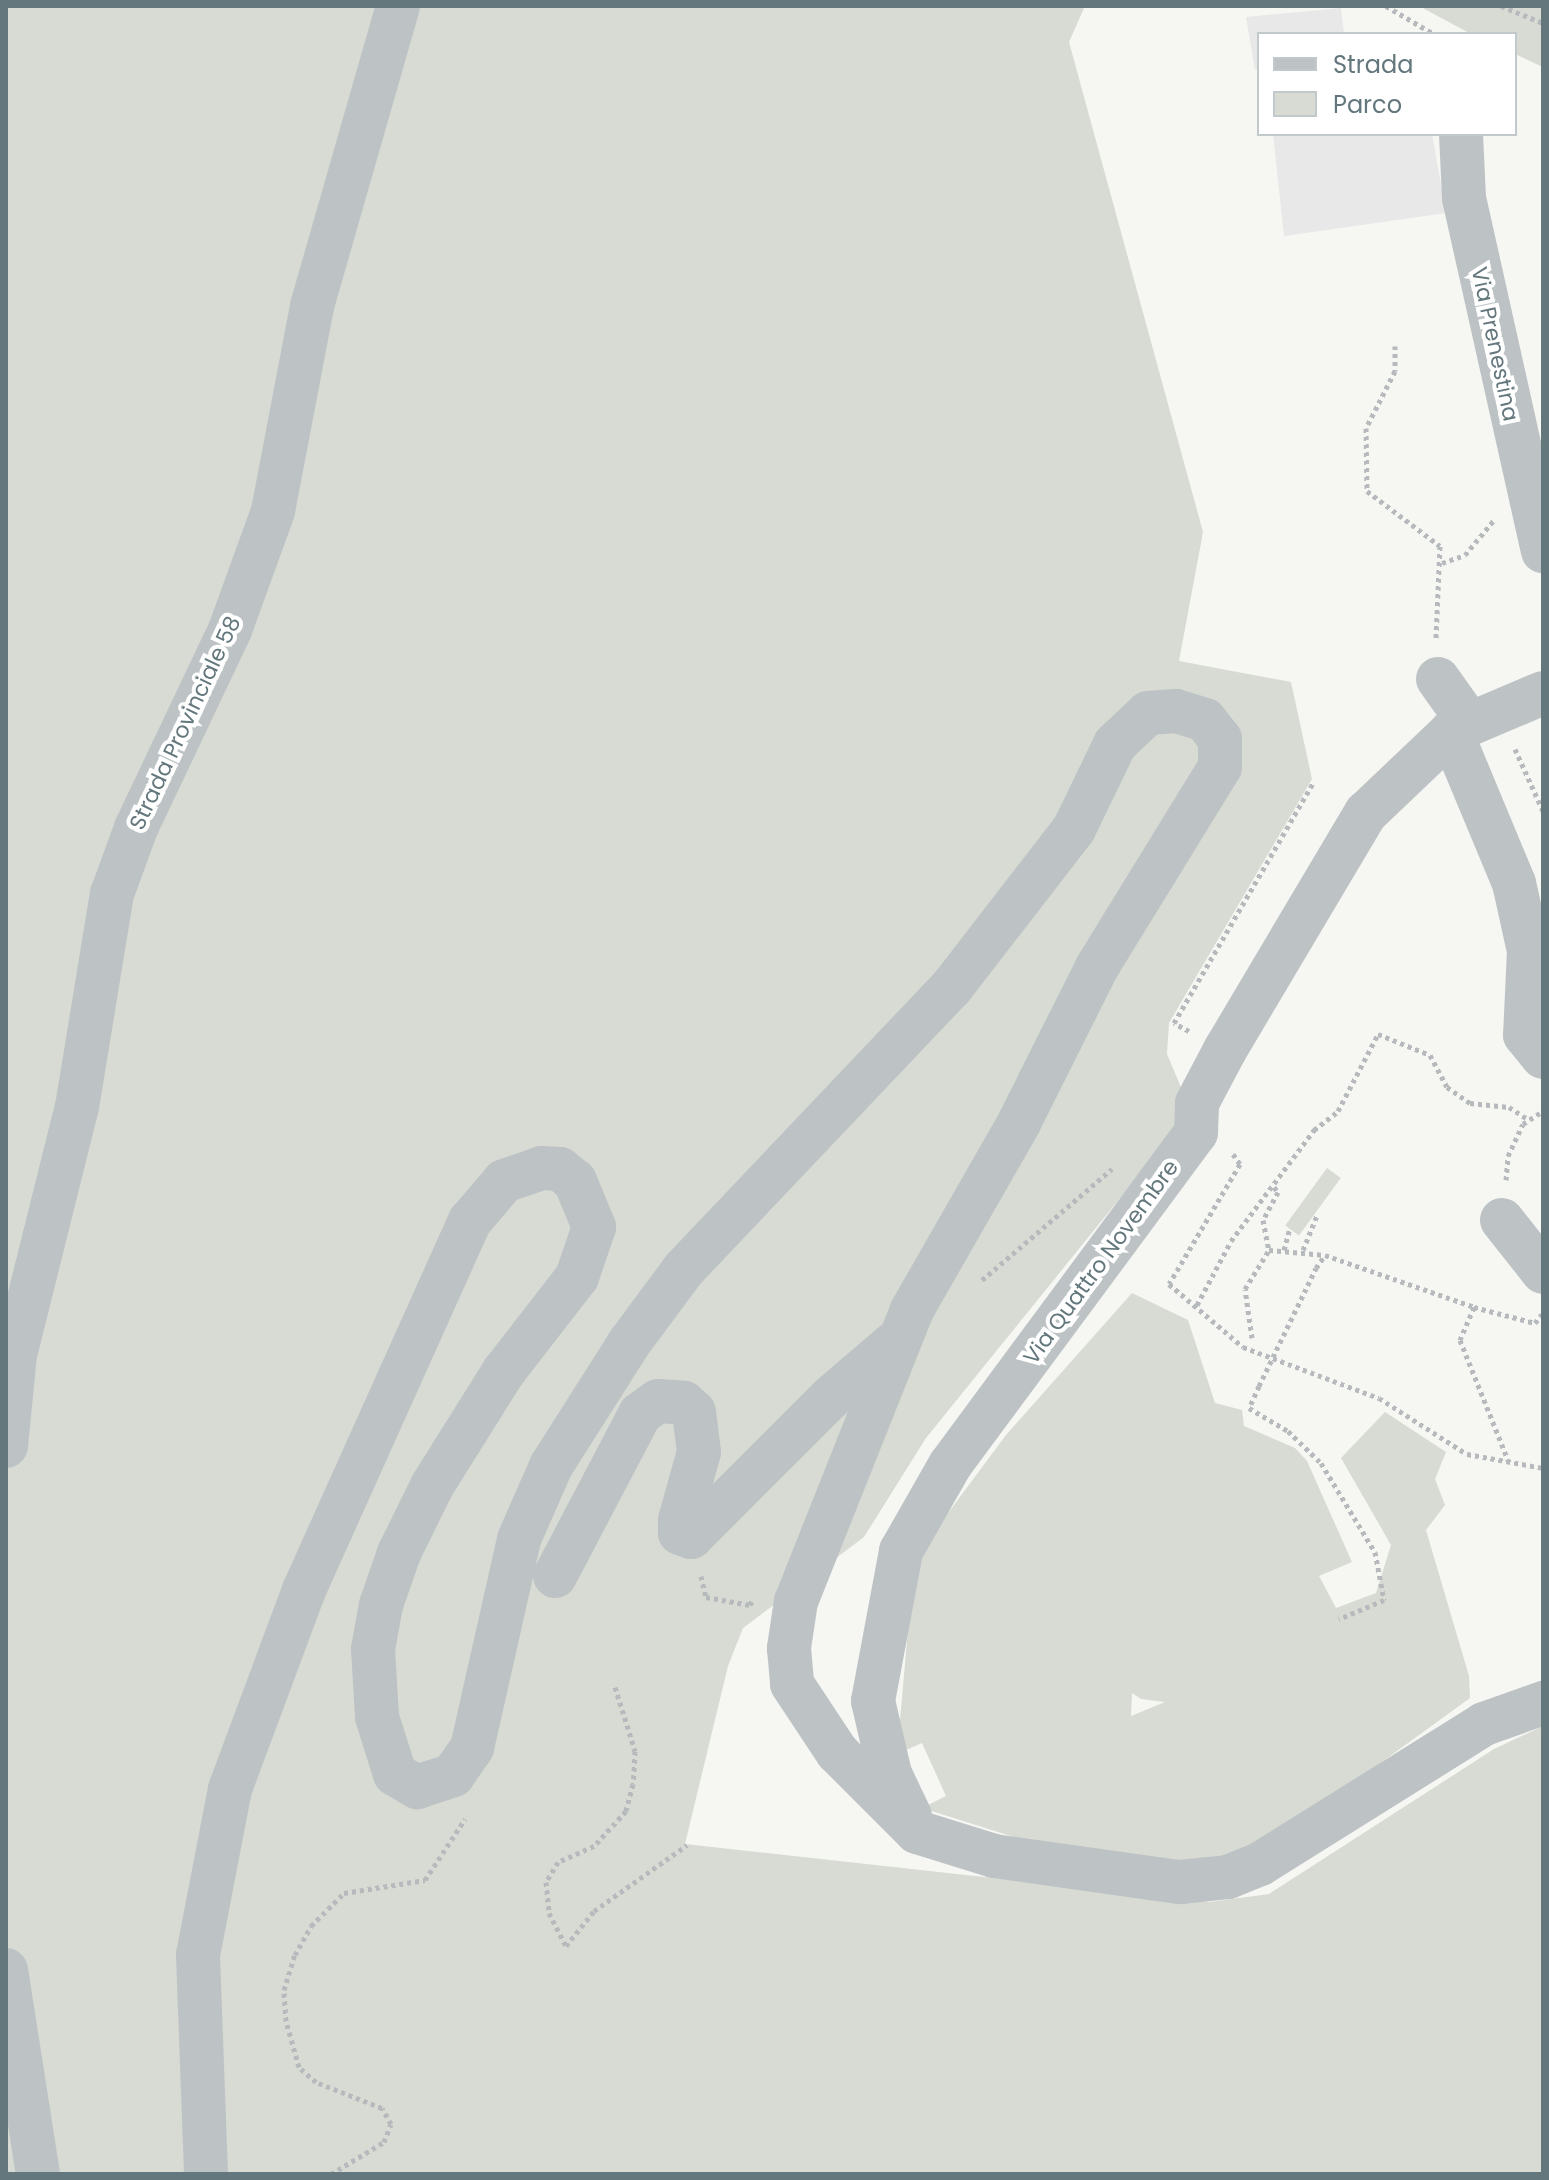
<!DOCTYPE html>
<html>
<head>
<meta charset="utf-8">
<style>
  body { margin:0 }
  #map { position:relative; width:1549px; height:2180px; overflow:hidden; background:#f6f6f3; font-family:Poppins,sans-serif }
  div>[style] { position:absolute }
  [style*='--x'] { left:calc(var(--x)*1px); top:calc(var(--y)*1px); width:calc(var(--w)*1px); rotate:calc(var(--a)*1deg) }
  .built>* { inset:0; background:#e7e8e7 }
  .green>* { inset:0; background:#d7dbd3; transform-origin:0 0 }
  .path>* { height:5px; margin-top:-2.5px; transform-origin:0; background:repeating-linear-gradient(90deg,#b6babc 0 4px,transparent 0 8px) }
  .minor>* { height:44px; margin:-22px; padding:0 22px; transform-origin:22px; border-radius:22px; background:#bdc3c5 }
  .path-bridge>* { height:5px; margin-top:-2.5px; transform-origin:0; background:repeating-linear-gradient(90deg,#b6babc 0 4px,transparent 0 8px) }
  span { translate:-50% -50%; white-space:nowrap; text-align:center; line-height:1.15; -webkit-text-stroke:8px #fff; paint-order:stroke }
  .street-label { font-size:22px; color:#63777d }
  .frame { position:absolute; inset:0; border:8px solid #63777d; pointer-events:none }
  .legend { position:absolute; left:1257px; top:32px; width:260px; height:104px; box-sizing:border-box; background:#fff; border:2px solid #c1c9cb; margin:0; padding:10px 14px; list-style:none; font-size:24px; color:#63777d }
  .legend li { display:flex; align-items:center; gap:16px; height:40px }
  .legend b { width:40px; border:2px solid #c1c9cb }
</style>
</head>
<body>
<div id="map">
  <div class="built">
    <i style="clip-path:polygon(1341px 8px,1344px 34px,1259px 34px,1259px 70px,1255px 70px,1246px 17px)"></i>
    <i style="clip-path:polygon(1273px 134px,1432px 134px,1446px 213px,1284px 236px)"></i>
  </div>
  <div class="green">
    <i style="clip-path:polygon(6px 6px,1085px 6px,1069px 42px,1203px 532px,1179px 661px,1291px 682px,1312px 779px,1169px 1023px,1167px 1054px,1185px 1097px,1175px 1130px,926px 1438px,864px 1537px,743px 1628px,728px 1666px,685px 1844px,1210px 1902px,1269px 1894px,1494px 1749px,1543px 1726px,1543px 2174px,6px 2174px)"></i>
    <i style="clip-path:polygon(1419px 6px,1543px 6px,1543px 67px,1515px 54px,1515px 34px,1471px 34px)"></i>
    <i style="left:1327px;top:1168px;width:17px;height:71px;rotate:36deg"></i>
    <i style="clip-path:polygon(evenodd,1132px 1293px,1188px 1320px,1215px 1403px,1242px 1410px,1244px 1426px,1295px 1448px,1307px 1461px,1352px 1562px,1319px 1576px,1336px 1608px,1376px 1593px,1391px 1545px,1341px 1458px,1385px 1412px,1446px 1452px,1435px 1479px,1445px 1505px,1426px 1530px,1469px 1676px,1470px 1698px,1273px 1841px,1241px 1854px,1167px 1865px,1068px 1854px,922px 1808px,946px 1796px,922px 1743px,897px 1754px,912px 1585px,931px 1536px,1006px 1435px,1132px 1293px,1132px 1693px,1141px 1699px,1165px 1702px,1131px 1716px,1132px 1693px)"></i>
  </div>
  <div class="path">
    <i style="--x:1386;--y:6;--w:56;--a:30.3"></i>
    <i style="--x:1501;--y:6;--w:45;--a:22"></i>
    <i style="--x:1395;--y:346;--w:25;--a:90"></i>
    <i style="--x:1395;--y:371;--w:64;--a:117"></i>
    <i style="--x:1366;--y:428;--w:63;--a:89.1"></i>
    <i style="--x:1367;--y:491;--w:91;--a:37"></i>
    <i style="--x:1440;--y:546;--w:93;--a:92.5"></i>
    <i style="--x:1442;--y:563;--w:24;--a:-19"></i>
    <i style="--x:1465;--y:555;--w:45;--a:-50.4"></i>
    <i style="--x:1515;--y:749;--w:68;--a:65.7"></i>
    <i style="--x:1189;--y:1031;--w:17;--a:-152"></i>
    <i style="--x:1174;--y:1023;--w:277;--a:-59.9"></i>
    <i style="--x:1233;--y:1154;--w:12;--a:55"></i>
    <i style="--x:1240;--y:1164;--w:139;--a:120.6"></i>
    <i style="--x:1169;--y:1284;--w:97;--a:40.4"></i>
    <i style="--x:1243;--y:1347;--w:145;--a:20.6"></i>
    <i style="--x:1379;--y:1398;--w:104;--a:32.5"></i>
    <i style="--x:1467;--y:1454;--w:77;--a:10.4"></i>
    <i style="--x:1506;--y:1180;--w:24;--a:-85"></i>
    <i style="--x:1508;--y:1156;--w:35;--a:-65"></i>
    <i style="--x:1523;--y:1124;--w:24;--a:-33"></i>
    <i style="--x:1274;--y:1187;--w:6;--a:51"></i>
    <i style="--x:1278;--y:1192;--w:32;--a:118"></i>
    <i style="--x:1263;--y:1220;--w:31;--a:79"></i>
    <i style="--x:1269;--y:1250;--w:56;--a:5.1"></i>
    <i style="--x:1325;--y:1255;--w:158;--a:19.2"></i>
    <i style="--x:1474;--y:1307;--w:63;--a:14.7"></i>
    <i style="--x:1535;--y:1323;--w:11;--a:-52"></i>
    <i style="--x:1284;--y:1250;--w:23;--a:-75"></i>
    <i style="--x:1303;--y:1250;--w:38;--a:-68"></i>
    <i style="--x:1316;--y:1268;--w:16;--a:-55"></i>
    <i style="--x:982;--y:1280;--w:171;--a:-40.5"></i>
    <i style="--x:1197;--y:1305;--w:72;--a:-62"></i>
    <i style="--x:1231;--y:1241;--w:139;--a:-53.2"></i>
    <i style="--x:1314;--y:1130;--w:31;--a:-38"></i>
    <i style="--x:1338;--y:1111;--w:87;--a:-62.5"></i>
    <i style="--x:1378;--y:1034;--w:56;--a:22"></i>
    <i style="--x:1430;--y:1055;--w:36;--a:62"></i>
    <i style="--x:1447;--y:1087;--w:28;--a:35"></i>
    <i style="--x:1470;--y:1103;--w:39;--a:6"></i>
    <i style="--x:1509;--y:1107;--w:24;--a:33"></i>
    <i style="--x:1474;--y:1307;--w:36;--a:113"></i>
    <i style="--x:1460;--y:1340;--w:135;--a:68.2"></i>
    <i style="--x:1252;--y:1338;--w:49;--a:-98.1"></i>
    <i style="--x:1245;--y:1289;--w:46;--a:-58.4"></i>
    <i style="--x:1259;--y:1386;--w:24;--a:114"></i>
    <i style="--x:1249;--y:1408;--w:45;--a:30.5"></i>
    <i style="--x:1288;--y:1431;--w:46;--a:44.1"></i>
    <i style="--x:1321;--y:1463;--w:104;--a:58.8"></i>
    <i style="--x:1375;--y:1552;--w:49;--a:79.4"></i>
    <i style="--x:1384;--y:1600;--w:49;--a:157.1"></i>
    <i style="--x:701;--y:1576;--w:22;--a:77"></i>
    <i style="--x:706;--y:1597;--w:45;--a:10.3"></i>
    <i style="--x:750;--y:1605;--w:4;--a:-63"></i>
    <i style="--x:615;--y:1687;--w:67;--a:72.6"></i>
    <i style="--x:635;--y:1751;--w:33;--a:93"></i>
    <i style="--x:633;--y:1784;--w:28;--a:105"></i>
    <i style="--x:626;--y:1811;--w:47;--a:132.4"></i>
    <i style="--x:594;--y:1846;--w:39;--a:156"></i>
    <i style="--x:558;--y:1862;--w:23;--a:121"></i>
    <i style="--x:546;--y:1882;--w:31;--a:84"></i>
    <i style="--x:549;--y:1913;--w:37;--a:63"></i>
    <i style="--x:566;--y:1946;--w:45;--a:-51.3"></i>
    <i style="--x:594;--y:1911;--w:114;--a:-35.4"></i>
    <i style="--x:331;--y:2174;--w:62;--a:-31.1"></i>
    <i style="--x:384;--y:2142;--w:19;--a:-69"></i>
    <i style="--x:391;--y:2124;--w:18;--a:-119"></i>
    <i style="--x:382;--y:2108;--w:71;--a:-158.5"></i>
    <i style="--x:316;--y:2082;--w:23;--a:-139"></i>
    <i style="--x:299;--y:2067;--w:48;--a:-105.8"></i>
    <i style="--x:286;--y:2021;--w:31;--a:-94"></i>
    <i style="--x:284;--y:1990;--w:37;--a:-73"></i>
    <i style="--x:295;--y:1955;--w:33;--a:-61"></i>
    <i style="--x:311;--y:1926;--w:47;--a:-45"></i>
    <i style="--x:344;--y:1893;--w:82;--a:-9.1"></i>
    <i style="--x:425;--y:1880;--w:73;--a:-56.7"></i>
  </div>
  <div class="minor">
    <i style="--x:1461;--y:134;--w:64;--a:87.3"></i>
    <i style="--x:1464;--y:198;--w:362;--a:77.4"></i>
    <i style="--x:1438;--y:679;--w:55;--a:54.6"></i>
    <i style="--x:1451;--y:732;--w:164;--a:67.4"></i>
    <i style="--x:1514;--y:883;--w:70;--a:77.6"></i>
    <i style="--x:1529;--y:951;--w:84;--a:92.7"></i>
    <i style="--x:1525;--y:1035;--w:28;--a:51"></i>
    <i style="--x:1502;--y:1220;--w:66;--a:51.7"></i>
    <i style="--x:6;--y:1446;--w:91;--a:-84.4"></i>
    <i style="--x:15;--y:1355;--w:256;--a:-76"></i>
    <i style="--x:77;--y:1107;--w:216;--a:-80.7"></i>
    <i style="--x:112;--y:894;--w:70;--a:-70"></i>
    <i style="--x:136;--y:828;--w:219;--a:-64.6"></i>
    <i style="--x:230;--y:630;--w:127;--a:-70.1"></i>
    <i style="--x:273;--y:511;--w:209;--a:-79.2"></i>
    <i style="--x:312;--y:306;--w:312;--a:-74"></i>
    <i style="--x:555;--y:1576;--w:183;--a:-62.3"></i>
    <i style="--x:640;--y:1414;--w:22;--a:-36"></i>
    <i style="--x:658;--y:1401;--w:26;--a:4"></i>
    <i style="--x:684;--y:1403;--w:13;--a:42"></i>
    <i style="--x:694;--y:1412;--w:40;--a:82.9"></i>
    <i style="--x:699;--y:1452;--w:71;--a:105.6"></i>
    <i style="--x:680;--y:1520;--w:13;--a:90"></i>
    <i style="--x:680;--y:1533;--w:12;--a:20"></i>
    <i style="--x:691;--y:1537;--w:197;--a:-45"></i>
    <i style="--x:830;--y:1398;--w:83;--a:-40.6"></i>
    <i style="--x:910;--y:1816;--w:47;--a:-115.5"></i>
    <i style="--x:890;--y:1774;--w:75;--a:-103.1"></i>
    <i style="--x:873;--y:1701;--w:153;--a:-79.4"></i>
    <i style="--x:901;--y:1551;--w:99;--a:-60.3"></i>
    <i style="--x:950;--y:1465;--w:413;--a:-53.5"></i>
    <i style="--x:1196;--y:1133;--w:30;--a:-88"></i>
    <i style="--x:1197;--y:1103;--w:60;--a:-62.2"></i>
    <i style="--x:1225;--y:1050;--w:276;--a:-59.3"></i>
    <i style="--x:1366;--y:813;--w:117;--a:-43.6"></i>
    <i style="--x:1451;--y:732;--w:100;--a:-23"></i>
    <i style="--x:6;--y:1970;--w:206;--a:81.1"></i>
    <i style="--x:206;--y:2174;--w:219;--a:-92.1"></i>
    <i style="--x:198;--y:1955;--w:169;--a:-79.1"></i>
    <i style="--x:230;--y:1789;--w:212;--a:-69.6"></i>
    <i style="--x:304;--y:1590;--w:405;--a:-65.8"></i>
    <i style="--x:470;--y:1221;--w:52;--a:-49.6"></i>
    <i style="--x:504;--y:1181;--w:40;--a:-18.9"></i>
    <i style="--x:542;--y:1168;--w:18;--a:3"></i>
    <i style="--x:560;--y:1169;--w:19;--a:39"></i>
    <i style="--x:575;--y:1181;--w:50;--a:67.6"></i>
    <i style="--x:594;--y:1227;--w:53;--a:108.8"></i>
    <i style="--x:577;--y:1277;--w:119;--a:127.8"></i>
    <i style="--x:504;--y:1371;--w:136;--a:122.1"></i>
    <i style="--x:432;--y:1486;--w:75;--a:116.2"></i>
    <i style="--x:399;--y:1553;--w:55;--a:109.1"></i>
    <i style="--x:381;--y:1605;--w:45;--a:100.3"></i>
    <i style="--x:373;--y:1649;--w:68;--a:86.6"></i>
    <i style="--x:377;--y:1717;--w:60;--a:72.5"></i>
    <i style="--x:395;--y:1774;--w:26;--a:31"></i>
    <i style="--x:417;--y:1787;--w:38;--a:-18"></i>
    <i style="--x:453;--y:1775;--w:33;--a:-55"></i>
    <i style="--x:472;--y:1748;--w:214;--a:-77.3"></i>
    <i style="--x:519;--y:1539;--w:80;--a:-66.3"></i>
    <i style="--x:551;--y:1466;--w:146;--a:-57.6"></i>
    <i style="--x:629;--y:1343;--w:92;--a:-53.4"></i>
    <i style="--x:684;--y:1269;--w:388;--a:-46.5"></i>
    <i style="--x:951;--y:988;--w:201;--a:-52.3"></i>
    <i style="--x:1074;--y:829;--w:94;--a:-64.2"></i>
    <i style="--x:1115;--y:744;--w:45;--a:-43.2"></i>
    <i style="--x:1148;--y:713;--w:28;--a:-4"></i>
    <i style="--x:1176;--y:711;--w:30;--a:17"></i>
    <i style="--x:1205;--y:720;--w:24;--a:52"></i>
    <i style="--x:1220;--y:739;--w:28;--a:90"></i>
    <i style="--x:1220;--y:767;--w:235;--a:121.6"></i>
    <i style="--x:1097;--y:967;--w:174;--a:116.6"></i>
    <i style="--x:1019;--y:1123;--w:215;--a:119.8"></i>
    <i style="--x:912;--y:1310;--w:313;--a:111.7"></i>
    <i style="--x:796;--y:1601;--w:48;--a:98.5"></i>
    <i style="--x:789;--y:1648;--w:36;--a:85"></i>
    <i style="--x:792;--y:1684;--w:82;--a:56.5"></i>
    <i style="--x:837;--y:1752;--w:113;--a:45"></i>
    <i style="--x:917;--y:1832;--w:81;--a:17.3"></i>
    <i style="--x:994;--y:1856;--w:188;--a:8"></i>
    <i style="--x:1180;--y:1882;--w:48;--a:-5.9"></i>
    <i style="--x:1228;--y:1877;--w:35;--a:-22"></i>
    <i style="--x:1260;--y:1864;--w:264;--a:-32"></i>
    <i style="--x:1484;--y:1724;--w:63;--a:-19.6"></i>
  </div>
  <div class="path-bridge">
    <i style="--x:1259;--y:1386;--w:131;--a:-64.2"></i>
  </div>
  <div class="street-label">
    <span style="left:1495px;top:344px;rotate:78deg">Via Prenestina</span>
    <span style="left:185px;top:723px;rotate:-65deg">Strada Provinciale 58</span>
    <span style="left:1101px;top:1262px;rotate:-54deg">Via Quattro Novembre</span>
  </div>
  <div class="frame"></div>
  <ul class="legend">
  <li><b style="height:10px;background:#bdc3c5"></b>Strada</li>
  <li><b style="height:22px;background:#d7dbd3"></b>Parco</li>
  </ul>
</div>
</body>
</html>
